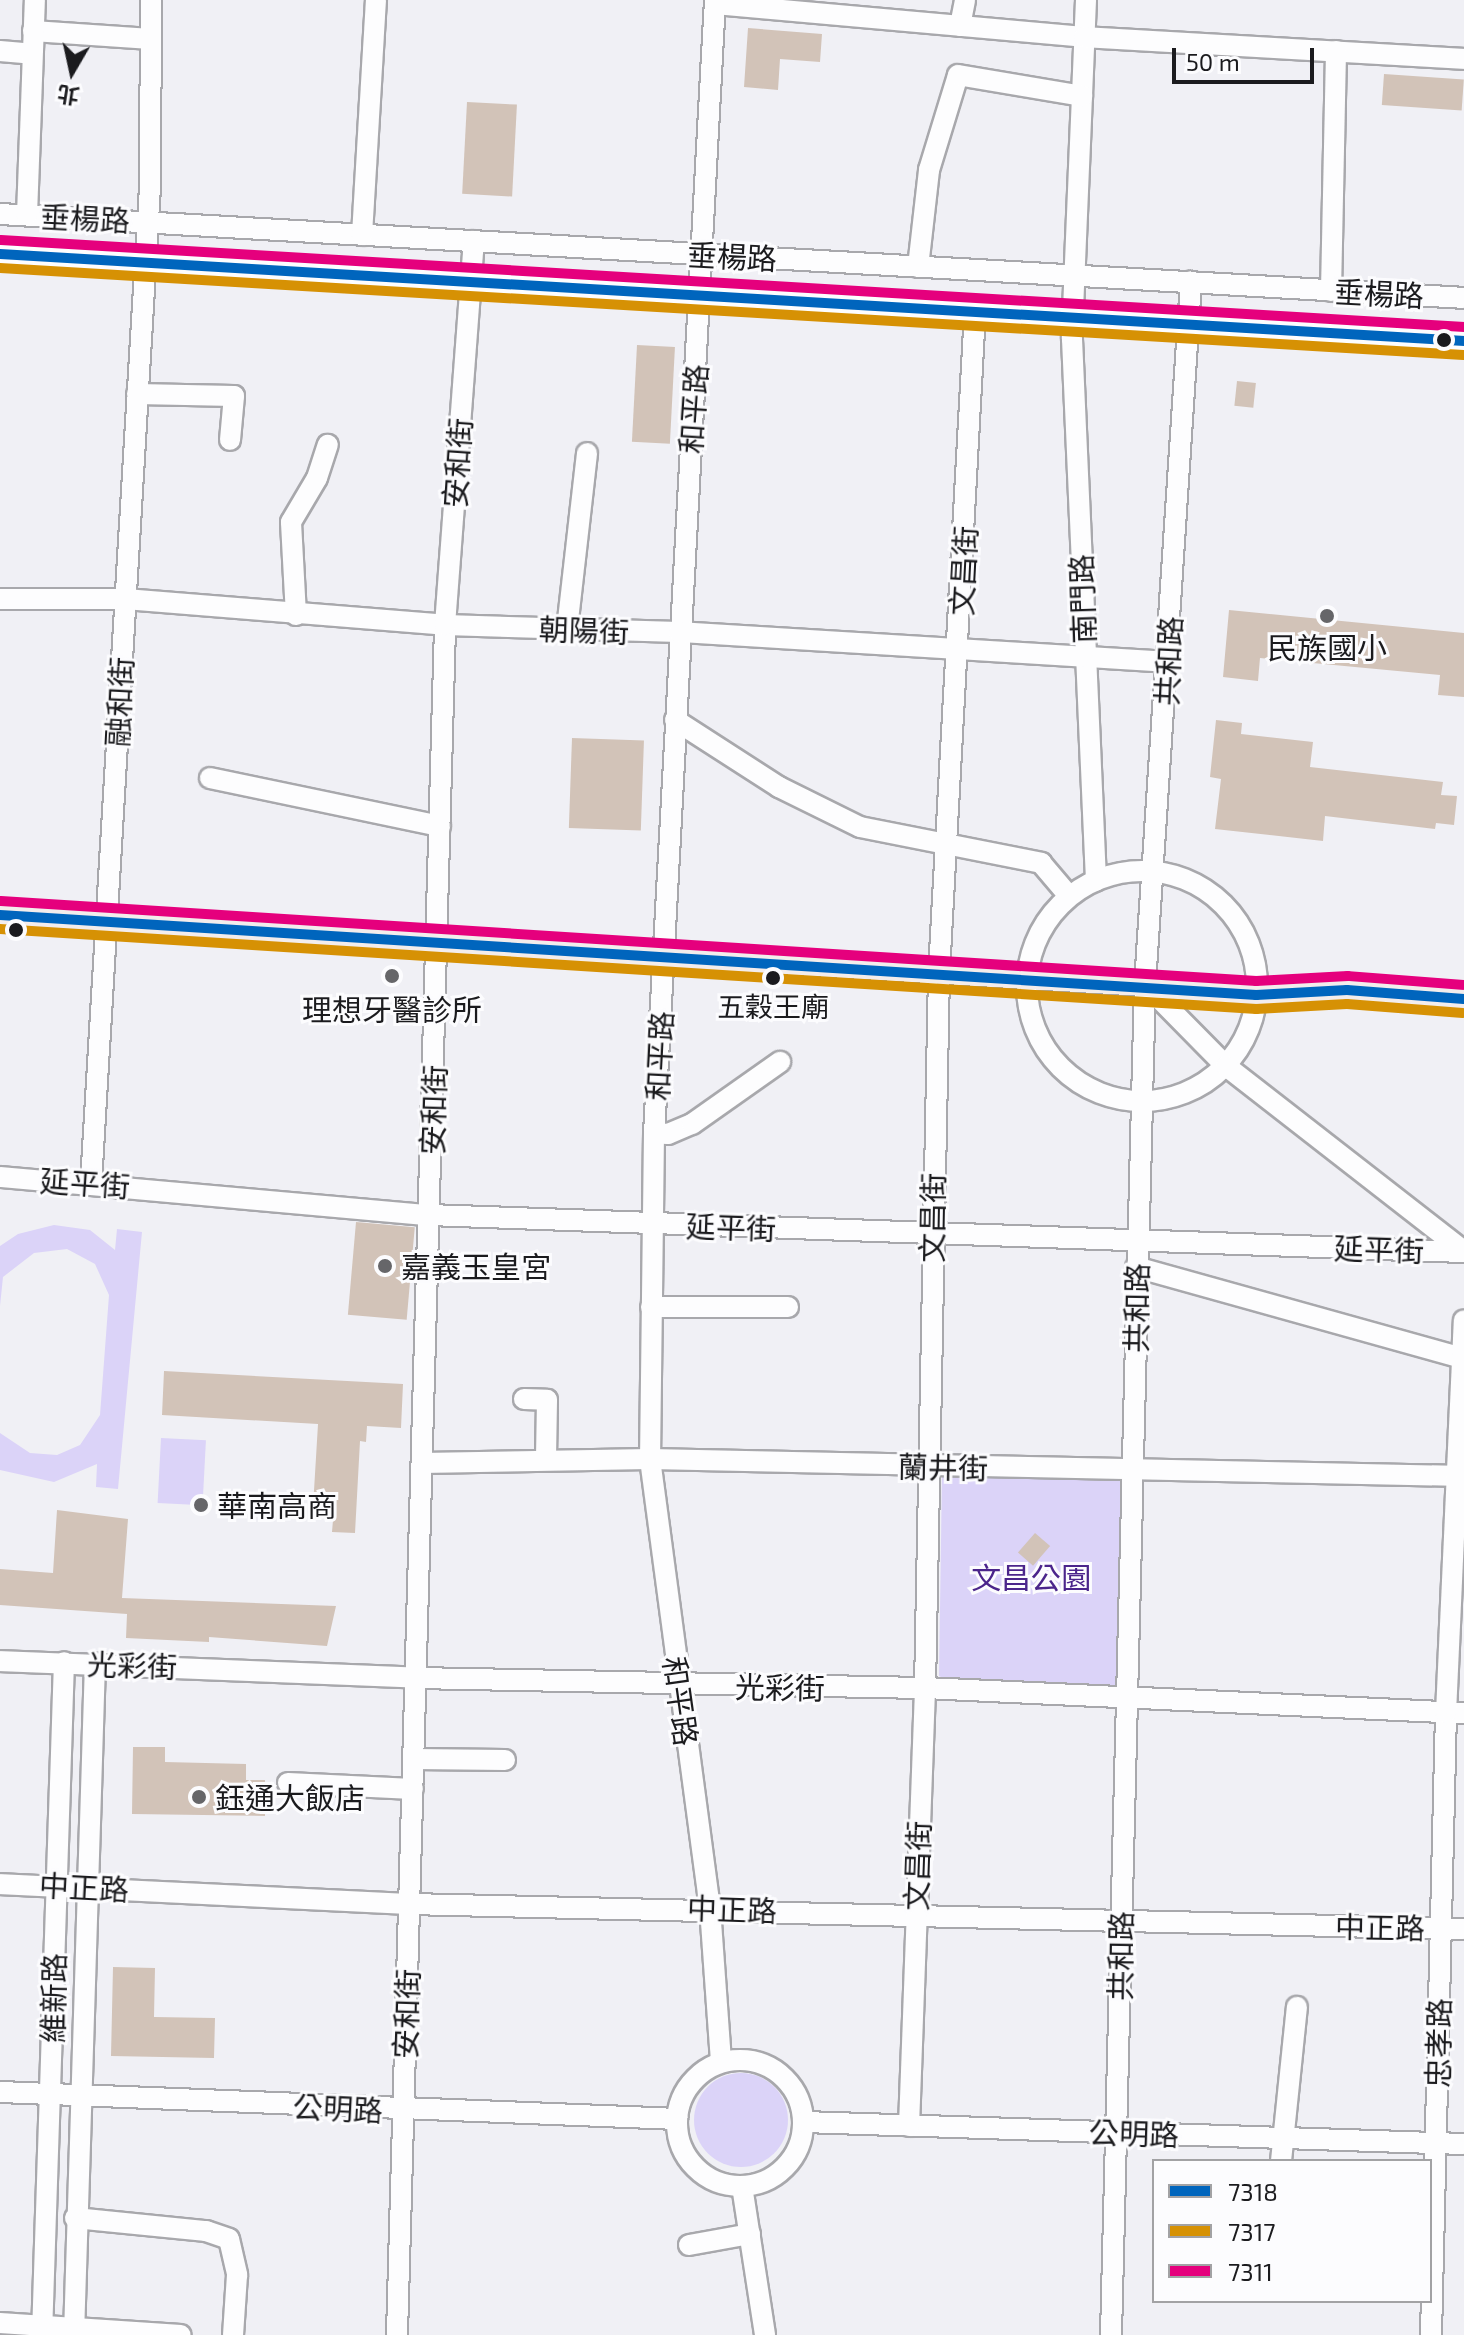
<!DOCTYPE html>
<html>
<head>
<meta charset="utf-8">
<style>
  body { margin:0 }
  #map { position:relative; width:1464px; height:2335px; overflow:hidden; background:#f0f0f5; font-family:"Exo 2","Noto Sans TC",sans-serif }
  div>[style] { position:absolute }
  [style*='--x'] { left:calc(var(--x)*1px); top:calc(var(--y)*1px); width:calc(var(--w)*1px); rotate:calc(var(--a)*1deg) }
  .green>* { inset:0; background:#dbd3f8; transform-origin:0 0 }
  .round { border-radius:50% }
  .building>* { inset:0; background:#d2c3b8; transform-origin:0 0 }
  .roads { filter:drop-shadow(2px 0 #a8a8ac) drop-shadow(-2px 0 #a8a8ac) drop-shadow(0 2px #a8a8ac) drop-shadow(0 -2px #a8a8ac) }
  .minor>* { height:20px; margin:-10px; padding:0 10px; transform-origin:10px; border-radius:10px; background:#fdfdfe }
  .minor>.ring { margin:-10px; padding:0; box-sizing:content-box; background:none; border:20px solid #fdfdfe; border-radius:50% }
  .major>* { height:24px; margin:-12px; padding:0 12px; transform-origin:12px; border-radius:12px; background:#f3edec }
  .bus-1>* { height:10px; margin:-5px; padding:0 5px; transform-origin:5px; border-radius:5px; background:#0065bd }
  .bus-2>* { height:10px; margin:-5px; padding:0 5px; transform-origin:5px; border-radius:5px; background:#d69104 }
  .bus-3>* { height:10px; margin:-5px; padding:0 5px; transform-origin:5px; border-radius:5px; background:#e5007d }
  .dots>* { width:22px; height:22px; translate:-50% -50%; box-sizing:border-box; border:4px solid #fcfcfe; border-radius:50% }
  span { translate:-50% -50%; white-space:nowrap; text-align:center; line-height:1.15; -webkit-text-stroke:6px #fcfcfe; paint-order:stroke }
  .bus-label { font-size:28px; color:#1b1b1e }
  .street-label { font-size:30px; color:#1b1b1e }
  .poi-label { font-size:30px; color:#1b1b1e }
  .left { translate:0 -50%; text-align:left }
  .park-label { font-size:30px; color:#4b258b }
  .legend { position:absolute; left:1152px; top:2159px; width:280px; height:144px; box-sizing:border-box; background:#fcfcfe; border:2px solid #a2a2a4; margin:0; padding:10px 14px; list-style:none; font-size:24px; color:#1b1b1e }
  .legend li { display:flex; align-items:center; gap:16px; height:40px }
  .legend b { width:40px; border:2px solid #a2a2a4 }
  .north { position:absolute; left:32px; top:32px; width:80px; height:80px; -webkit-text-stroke:6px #fcfcfe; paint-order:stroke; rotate:189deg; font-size:22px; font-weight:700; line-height:32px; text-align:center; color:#1b1b1e }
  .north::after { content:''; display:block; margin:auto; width:28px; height:36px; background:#1b1b1e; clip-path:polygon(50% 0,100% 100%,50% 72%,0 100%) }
  .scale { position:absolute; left:1172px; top:48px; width:142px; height:36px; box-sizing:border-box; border:4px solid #1b1b1e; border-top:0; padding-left:10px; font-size:24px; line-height:28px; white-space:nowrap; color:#1b1b1e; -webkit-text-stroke:6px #fcfcfe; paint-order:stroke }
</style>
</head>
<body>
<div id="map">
  <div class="green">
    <i style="clip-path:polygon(54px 1225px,90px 1230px,115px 1250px,117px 1229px,142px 1232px,118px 1489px,96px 1487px,97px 1464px,54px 1482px,0 1470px,0 1433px,30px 1453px,57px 1455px,80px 1445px,100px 1415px,109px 1295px,95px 1264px,67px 1249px,34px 1253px,3px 1277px,0 1306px,0 1246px,18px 1234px)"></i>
    <i style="left:161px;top:1438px;width:45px;height:65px;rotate:3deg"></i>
    <i style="clip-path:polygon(942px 1473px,1125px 1478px,1119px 1689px,951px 1682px,939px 1676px)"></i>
    <i class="round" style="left:694px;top:2073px;width:94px;height:94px"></i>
  </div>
  <div class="building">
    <i style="clip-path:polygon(748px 28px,822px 34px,820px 62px,780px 59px,778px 90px,744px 87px)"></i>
    <i style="left:1384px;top:74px;width:80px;height:31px;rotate:4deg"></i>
    <i style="left:467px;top:102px;width:50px;height:92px;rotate:3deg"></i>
    <i style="left:637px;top:345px;width:38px;height:97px;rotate:3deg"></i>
    <i style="left:1237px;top:381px;width:19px;height:25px;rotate:6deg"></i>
    <i style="clip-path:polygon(1229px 610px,1464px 633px,1464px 697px,1438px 695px,1440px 675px,1260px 658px,1258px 681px,1223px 677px)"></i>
    <i style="clip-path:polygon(1216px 720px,1242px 723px,1241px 734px,1313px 742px,1310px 767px,1443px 782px,1441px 795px,1457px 796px,1454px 825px,1436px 823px,1435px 829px,1325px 816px,1323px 841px,1215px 829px,1221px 779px,1210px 777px)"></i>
    <i style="left:572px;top:738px;width:72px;height:90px;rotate:2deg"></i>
    <i style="left:356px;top:1222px;width:59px;height:93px;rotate:5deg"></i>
    <i style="clip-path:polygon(164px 1371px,403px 1384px,401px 1428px,367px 1426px,366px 1442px,360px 1441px,355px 1533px,332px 1532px,334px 1508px,313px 1507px,318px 1424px,162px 1415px)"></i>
    <i style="clip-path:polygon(57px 1510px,128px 1519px,122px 1598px,336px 1606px,327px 1646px,209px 1637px,209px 1642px,126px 1638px,127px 1614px,0 1605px,0 1569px,53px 1573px)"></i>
    <i style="left:1035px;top:1533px;width:20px;height:26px;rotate:41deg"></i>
    <i style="clip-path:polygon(133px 1747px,165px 1747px,165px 1762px,246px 1764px,246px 1780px,265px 1780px,265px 1816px,132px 1814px)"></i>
    <i style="clip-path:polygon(113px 1967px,155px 1968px,154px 2017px,215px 2018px,214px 2058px,111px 2056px)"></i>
  </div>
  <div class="roads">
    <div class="minor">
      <i style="--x:715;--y:0;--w:1135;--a:93.08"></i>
      <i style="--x:654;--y:1133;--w:326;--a:90.7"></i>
      <i style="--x:650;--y:1459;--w:453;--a:82.4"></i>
      <i style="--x:710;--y:1908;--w:152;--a:85.9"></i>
      <i style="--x:1086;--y:0;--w:339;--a:92.4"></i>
      <i style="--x:1072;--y:339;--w:542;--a:87.46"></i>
      <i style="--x:715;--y:4;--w:370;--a:5.1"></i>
      <i style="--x:1084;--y:37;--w:381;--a:3.3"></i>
      <i style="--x:960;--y:26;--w:26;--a:-79"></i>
      <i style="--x:33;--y:31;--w:118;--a:3.9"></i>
      <i style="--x:0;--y:51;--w:32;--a:5"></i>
      <i style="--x:0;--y:214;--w:1466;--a:3.28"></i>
      <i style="--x:27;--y:215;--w:215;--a:-87.9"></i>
      <i style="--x:362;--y:235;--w:235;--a:-86.6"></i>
      <i style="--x:0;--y:254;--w:1467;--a:3.4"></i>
      <i style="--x:918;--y:267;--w:98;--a:-83.5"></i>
      <i style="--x:929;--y:170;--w:99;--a:-73"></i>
      <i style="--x:958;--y:75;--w:126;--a:9.6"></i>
      <i style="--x:1331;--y:291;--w:240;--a:-88.8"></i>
      <i style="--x:137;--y:394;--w:97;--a:1.2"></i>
      <i style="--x:234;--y:396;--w:44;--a:95.2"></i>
      <i style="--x:0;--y:599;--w:125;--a:0"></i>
      <i style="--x:125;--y:599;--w:321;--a:4.6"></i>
      <i style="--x:445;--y:625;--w:234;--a:1.7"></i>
      <i style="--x:679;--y:632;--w:490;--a:3.5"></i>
      <i style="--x:296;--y:615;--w:93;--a:-93.1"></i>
      <i style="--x:291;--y:522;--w:51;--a:-59.4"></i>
      <i style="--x:317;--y:478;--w:35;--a:-72"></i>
      <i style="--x:567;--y:629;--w:177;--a:-83.5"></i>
      <i style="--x:675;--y:720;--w:124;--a:32.8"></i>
      <i style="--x:779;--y:787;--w:90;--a:26.3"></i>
      <i style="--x:860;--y:827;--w:185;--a:11.2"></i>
      <i style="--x:1041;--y:863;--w:43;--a:49.7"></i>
      <i style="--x:210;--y:778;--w:235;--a:11.8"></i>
      <i class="ring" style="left:1027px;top:871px;width:210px;height:210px"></i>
      <i style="--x:1145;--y:984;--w:115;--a:45.4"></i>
      <i style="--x:1226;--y:1066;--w:301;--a:37.9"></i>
      <i style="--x:654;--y:1133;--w:14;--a:4"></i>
      <i style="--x:668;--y:1134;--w:26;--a:-23"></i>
      <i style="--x:692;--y:1124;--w:108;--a:-35.2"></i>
      <i style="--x:0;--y:1177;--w:431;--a:5.1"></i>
      <i style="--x:429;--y:1215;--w:1036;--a:2.05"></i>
      <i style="--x:91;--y:1183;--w:999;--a:-86.61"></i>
      <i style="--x:150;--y:186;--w:186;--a:-89.7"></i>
      <i style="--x:1136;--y:1267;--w:339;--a:15.6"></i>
      <i style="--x:651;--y:1307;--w:137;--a:0"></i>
      <i style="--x:524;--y:1399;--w:23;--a:2"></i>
      <i style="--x:547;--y:1400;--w:60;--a:91"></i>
      <i style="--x:422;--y:1463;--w:228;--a:-1"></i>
      <i style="--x:650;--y:1459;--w:814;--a:1.2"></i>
      <i style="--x:0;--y:1661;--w:416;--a:2.3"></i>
      <i style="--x:416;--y:1678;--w:509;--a:1.13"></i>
      <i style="--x:925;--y:1688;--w:540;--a:2.66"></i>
      <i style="--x:414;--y:1759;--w:91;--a:0.6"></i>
      <i style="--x:288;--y:1783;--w:125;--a:2.7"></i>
      <i style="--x:0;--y:1884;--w:409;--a:2.8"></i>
      <i style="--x:409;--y:1904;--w:1055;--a:1.36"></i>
      <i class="ring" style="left:677px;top:2060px;width:106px;height:106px"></i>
      <i style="--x:0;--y:2092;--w:678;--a:2.28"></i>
      <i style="--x:804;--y:2122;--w:660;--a:1.91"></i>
      <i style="--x:909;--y:2126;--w:438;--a:-87.9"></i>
      <i style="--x:925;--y:1688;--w:716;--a:-88.88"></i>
      <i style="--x:939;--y:972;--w:661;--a:-86.88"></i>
      <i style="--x:1281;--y:2161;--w:155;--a:-84.1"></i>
      <i style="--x:742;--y:2186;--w:151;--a:81.2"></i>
      <i style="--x:75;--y:2218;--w:132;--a:5.7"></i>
      <i style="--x:206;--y:2231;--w:24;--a:19"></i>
      <i style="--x:229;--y:2239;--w:37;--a:77"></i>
      <i style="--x:237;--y:2275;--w:60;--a:93.8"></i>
      <i style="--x:689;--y:2245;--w:62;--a:-10.2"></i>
      <i style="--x:0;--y:2323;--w:181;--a:3.8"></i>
      <i style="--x:42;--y:2335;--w:673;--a:-88.13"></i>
      <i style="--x:74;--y:2335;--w:672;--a:-88.21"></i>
      <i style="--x:397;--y:2335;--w:1711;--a:-88.39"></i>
      <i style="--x:445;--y:625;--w:385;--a:-85.7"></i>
      <i style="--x:1111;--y:2335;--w:1351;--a:-88.56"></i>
      <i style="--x:1145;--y:984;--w:704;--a:-86.25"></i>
      <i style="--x:1431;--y:2335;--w:622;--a:-88.62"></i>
      <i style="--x:1446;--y:1713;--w:393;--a:-87.4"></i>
    </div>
    <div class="major">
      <i style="--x:0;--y:915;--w:1147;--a:3.45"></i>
      <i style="--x:1145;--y:984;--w:112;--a:5.7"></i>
      <i style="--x:1256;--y:995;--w:91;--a:-3.1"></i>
      <i style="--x:1347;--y:990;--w:117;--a:4.4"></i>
    </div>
  </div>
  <div class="bus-1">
    <i style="--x:0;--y:254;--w:1467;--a:3.4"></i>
    <i style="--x:0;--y:915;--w:1259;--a:3.64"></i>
    <i style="--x:1256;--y:995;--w:91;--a:-3.1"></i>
    <i style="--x:1347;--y:990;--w:117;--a:4.4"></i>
  </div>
  <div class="bus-2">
    <i style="--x:0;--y:268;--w:1466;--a:3.4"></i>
    <i style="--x:0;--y:929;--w:1259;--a:3.64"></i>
    <i style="--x:1256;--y:1009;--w:91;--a:-3.1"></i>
    <i style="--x:1347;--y:1004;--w:116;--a:4.4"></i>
  </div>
  <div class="bus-3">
    <i style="--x:1;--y:240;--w:1466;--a:3.4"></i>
    <i style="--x:1;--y:901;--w:1258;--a:3.65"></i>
    <i style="--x:1256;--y:981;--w:92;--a:-3.1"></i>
    <i style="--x:1348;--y:976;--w:116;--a:4.4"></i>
  </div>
  <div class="dots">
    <i style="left:1444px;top:340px;background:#1b1b1e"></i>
    <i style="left:1327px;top:616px;background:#666669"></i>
    <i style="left:16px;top:930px;background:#1b1b1e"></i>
    <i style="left:392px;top:976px;background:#666669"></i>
    <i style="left:773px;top:978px;background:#1b1b1e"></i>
    <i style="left:385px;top:1266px;background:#666669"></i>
    <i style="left:201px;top:1505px;background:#666669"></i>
    <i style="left:199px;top:1797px;background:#666669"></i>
  </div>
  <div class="bus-label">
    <span style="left:773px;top:1006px">五穀王廟</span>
  </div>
  <div class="street-label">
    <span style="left:85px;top:218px;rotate:3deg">垂楊路</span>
    <span style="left:732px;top:256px;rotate:3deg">垂楊路</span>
    <span style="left:1379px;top:293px;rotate:3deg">垂楊路</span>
    <span style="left:693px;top:409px;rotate:-86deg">和平路</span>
    <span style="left:457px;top:463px;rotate:-86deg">安和街</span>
    <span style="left:963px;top:571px;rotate:-87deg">文昌街</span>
    <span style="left:1082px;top:599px;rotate:-92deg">南門路</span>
    <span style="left:584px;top:630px;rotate:2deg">朝陽街</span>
    <span style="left:1168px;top:661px;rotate:-87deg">共和路</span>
    <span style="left:119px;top:702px;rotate:-87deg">融和街</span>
    <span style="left:659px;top:1056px;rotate:-87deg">和平路</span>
    <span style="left:433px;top:1110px;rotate:-88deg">安和街</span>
    <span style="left:85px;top:1183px;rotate:4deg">延平街</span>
    <span style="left:932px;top:1218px;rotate:-89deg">文昌街</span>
    <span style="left:731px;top:1227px;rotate:2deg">延平街</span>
    <span style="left:1379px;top:1249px;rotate:2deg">延平街</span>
    <span style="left:1136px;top:1308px;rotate:-89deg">共和路</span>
    <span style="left:943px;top:1467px;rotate:1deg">蘭井街</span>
    <span style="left:132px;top:1665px;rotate:2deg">光彩街</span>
    <span style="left:780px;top:1687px;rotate:1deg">光彩街</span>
    <span style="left:681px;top:1701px;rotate:82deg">和平路</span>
    <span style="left:917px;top:1866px;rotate:-88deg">文昌街</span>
    <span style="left:84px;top:1887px;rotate:3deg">中正路</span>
    <span style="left:732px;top:1909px;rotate:2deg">中正路</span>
    <span style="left:1380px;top:1927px;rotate:1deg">中正路</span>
    <span style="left:1120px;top:1956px;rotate:-89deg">共和路</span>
    <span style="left:53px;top:1998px;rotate:-89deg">維新路</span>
    <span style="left:406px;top:2014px;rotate:-88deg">安和街</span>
    <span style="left:1438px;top:2043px;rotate:-89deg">忠孝路</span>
    <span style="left:338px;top:2108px;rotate:3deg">公明路</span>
    <span style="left:1134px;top:2133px;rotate:2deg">公明路</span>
  </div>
  <div class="poi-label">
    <span style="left:1327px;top:647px">民族國小</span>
    <span style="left:392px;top:1009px">理想牙醫診所</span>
    <span class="left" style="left:401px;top:1266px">嘉義玉皇宮</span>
    <span class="left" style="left:217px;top:1505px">華南高商</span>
    <span class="left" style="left:215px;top:1797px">鈺通大飯店</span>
  </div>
  <div class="park-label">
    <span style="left:1031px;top:1577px">文昌公園</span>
  </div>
  <ul class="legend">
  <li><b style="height:10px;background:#0065bd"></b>7318</li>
  <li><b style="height:10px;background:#d69104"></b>7317</li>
  <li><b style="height:10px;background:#e5007d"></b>7311</li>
  </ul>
  <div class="north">北</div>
  <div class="scale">50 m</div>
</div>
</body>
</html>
